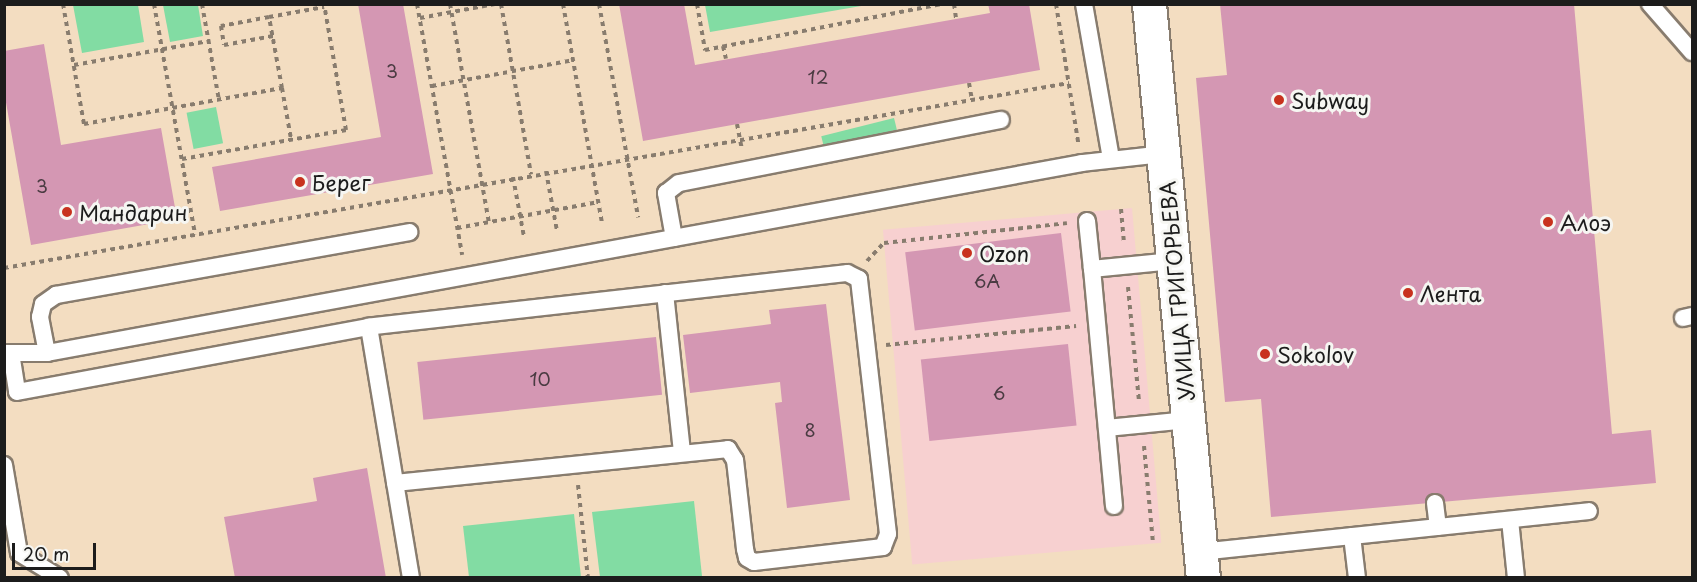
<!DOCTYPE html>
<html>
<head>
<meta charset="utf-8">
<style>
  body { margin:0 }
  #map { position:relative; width:1697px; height:582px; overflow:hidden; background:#f3ddc1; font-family:"Playpen Sans",sans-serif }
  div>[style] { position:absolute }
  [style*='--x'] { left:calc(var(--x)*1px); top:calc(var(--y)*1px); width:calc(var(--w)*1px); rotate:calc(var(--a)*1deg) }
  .built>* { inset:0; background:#f7d0d0; transform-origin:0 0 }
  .green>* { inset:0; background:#82dca3; transform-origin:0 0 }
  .building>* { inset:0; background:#d497b3; transform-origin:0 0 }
  .path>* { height:4px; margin-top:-2px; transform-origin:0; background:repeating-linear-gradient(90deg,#887c6e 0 4.5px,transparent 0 9px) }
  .roads { filter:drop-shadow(2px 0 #887c6e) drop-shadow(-2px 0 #887c6e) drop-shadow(0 2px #887c6e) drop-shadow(0 -2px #887c6e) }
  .lane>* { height:16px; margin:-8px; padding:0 8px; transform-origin:8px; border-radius:8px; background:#fff }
  .street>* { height:33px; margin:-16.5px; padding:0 16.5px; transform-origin:16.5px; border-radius:16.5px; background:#fff }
  .dots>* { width:16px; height:16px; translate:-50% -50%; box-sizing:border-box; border:3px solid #f6f6f2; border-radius:50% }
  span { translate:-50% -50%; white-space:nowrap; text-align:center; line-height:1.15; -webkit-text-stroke:6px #f6f6f2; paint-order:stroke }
  .number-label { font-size:18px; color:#4a3b42 }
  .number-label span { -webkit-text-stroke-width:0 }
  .poi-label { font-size:21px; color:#1c1c1c }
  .left { translate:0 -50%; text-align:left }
  .street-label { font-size:21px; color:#1c1c1c }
  .frame { position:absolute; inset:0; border:6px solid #1c1c1c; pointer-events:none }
  .scale { position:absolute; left:12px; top:543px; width:84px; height:27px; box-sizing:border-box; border:3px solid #1c1c1c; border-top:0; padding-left:8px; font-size:18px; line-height:21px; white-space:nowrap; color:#1c1c1c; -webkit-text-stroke:4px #f6f6f2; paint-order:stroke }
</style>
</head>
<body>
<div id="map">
  <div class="built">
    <i style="left:1132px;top:208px;width:336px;height:250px;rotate:85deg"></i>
  </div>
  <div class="green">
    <i style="clip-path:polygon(73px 5px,138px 5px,144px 42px,82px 53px)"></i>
    <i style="clip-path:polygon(163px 5px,198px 5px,203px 36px,170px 42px)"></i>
    <i style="clip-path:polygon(705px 5px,705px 4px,867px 5px,710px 32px)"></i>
    <i style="left:216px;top:107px;width:37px;height:30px;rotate:79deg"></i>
    <i style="left:894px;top:118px;width:12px;height:75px;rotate:76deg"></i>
    <i style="clip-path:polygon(694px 501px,702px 576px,600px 577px,592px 512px)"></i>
    <i style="clip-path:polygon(574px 514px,581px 577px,469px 577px,463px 526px)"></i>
  </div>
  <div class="building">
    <i style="clip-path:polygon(358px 4px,403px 4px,433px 174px,220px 211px,212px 167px,381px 137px)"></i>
    <i style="clip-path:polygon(619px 4px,684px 4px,695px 65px,990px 13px,988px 4px,1029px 4px,1040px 70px,643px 141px)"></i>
    <i style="clip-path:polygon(1220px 4px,1574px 4px,1612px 434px,1651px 430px,1656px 483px,1271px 517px,1261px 399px,1225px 402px,1196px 78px,1227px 75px)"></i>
    <i style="clip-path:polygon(44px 44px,61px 145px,161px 128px,177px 219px,31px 245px,4px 91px,4px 51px)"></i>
    <i style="left:1061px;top:233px;width:79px;height:157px;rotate:83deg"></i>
    <i style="clip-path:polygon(826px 304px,850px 500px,787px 508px,775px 403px,782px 402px,780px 382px,690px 393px,683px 335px,771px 324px,769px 310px)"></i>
    <i style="left:656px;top:337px;width:58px;height:240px;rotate:84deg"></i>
    <i style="left:1068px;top:344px;width:82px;height:148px;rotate:84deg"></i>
    <i style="clip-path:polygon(367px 468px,386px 578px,235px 578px,224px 517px,317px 501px,313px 478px)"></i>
  </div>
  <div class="path">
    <i style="--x:63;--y:4;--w:122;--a:80.1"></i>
    <i style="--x:84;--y:124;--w:201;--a:-10.3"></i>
    <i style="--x:282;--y:88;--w:52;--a:80"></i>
    <i style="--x:154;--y:4;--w:234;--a:79.9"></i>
    <i style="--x:202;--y:4;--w:97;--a:80"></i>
    <i style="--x:417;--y:4;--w:255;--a:79.8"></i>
    <i style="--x:450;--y:4;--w:221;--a:79.9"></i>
    <i style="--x:501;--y:4;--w:173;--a:80"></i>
    <i style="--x:563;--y:4;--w:222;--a:79.9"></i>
    <i style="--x:599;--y:4;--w:217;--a:79.6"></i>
    <i style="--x:697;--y:4;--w:47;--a:80.1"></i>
    <i style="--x:705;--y:50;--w:241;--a:-11"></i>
    <i style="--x:954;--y:4;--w:15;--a:82"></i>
    <i style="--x:1056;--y:4;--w:140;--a:80.9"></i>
    <i style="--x:269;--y:17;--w:49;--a:169.4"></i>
    <i style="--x:221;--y:26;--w:19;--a:81"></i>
    <i style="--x:224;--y:45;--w:50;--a:-10.4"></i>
    <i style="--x:420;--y:18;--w:76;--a:-10.6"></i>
    <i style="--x:723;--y:46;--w:13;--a:77"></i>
    <i style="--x:74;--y:65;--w:137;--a:-10.1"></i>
    <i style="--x:969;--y:83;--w:17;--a:80"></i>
    <i style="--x:432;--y:86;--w:143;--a:-10.4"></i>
    <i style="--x:282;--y:88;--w:72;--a:-100.4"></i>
    <i style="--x:269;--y:17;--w:56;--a:-10.3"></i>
    <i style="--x:737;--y:124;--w:26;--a:79"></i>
    <i style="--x:182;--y:159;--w:167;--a:-10"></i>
    <i style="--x:346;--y:130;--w:128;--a:-99.9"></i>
    <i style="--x:546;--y:171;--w:61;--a:79.6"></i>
    <i style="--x:513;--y:177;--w:61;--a:79.6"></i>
    <i style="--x:1121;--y:209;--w:35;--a:85"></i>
    <i style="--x:457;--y:228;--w:144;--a:-10.4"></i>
    <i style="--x:867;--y:261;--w:25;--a:-47"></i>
    <i style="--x:884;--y:243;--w:184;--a:-6.2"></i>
    <i style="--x:4;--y:268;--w:1081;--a:-9.85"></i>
    <i style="--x:1128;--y:287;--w:116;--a:84.5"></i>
    <i style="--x:886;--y:345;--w:191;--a:-5.7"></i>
    <i style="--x:1144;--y:446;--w:97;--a:84.7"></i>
    <i style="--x:578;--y:485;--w:94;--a:83.9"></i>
  </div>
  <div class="roads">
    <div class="lane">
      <i style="--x:1084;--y:4;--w:156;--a:80.1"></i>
      <i style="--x:1650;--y:4;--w:64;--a:48.8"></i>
      <i style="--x:1087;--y:221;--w:48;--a:84.1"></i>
      <i style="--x:674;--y:238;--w:46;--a:-100.1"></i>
      <i style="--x:666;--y:193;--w:16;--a:-38"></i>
      <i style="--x:679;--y:183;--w:328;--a:-11.1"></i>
      <i style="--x:665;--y:293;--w:160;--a:83.9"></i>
      <i style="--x:1683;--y:318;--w:9;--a:-13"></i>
      <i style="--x:4;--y:353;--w:43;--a:0"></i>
      <i style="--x:47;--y:353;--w:1052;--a:-10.4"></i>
      <i style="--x:1082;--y:163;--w:82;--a:-6.3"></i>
      <i style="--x:11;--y:353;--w:39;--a:81"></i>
      <i style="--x:17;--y:392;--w:358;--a:-10.5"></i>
      <i style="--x:47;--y:353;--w:37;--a:-101"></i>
      <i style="--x:40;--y:317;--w:13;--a:-77"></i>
      <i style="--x:43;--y:304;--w:16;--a:-35"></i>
      <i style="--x:56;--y:295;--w:359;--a:-10.1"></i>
      <i style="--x:1107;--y:428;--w:81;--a:-5.6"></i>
      <i style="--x:4;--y:465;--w:89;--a:80.3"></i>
      <i style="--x:19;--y:553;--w:48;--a:31.4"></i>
      <i style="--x:395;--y:483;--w:335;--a:-5.8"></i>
      <i style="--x:728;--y:449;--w:13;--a:58"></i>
      <i style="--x:735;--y:460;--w:90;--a:83.6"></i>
      <i style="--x:745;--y:549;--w:9;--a:77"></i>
      <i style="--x:747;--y:558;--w:8;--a:30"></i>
      <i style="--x:754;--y:562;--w:130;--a:-6.6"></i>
      <i style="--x:883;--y:547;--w:14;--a:-69"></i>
      <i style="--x:888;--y:534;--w:257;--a:-96.5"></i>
      <i style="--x:859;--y:279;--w:13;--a:-153"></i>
      <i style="--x:847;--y:273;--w:481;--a:173.6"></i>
      <i style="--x:369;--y:327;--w:254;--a:80.5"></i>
      <i style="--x:1435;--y:503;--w:24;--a:83"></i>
      <i style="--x:1114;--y:506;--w:238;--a:-95.3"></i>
      <i style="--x:1092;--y:269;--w:81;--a:-5.6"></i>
      <i style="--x:1510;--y:520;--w:58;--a:84.1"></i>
      <i style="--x:1352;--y:536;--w:42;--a:83.2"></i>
      <i style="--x:1200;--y:552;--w:391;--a:-6"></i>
    </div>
    <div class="street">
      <i style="--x:1149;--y:4;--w:577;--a:84.63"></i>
    </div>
  </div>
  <div class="dots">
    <i style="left:1279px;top:100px;background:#c8321e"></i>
    <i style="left:300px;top:182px;background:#c8321e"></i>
    <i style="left:67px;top:212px;background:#c8321e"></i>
    <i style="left:1548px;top:222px;background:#c8321e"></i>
    <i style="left:967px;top:253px;background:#c8321e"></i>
    <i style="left:1408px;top:293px;background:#c8321e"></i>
    <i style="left:1265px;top:354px;background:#c8321e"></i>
  </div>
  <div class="number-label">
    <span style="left:392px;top:71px">3</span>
    <span style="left:818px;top:77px">12</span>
    <span style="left:42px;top:186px">3</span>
    <span style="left:987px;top:281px">6А</span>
    <span style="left:540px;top:379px">10</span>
    <span style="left:999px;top:393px">6</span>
    <span style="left:810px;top:430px">8</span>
  </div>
  <div class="poi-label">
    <span class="left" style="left:1291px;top:100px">Subway</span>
    <span class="left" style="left:312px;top:182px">Берег</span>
    <span class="left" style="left:79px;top:212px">Мандарин</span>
    <span class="left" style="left:1560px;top:222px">Алоэ</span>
    <span class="left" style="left:979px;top:253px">Ozon</span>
    <span class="left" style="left:1420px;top:293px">Лента</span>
    <span class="left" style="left:1277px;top:354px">Sokolov</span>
  </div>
  <div class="street-label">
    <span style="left:1176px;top:291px;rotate:-95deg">УЛИЦА ГРИГОРЬЕВА</span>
  </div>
  <div class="frame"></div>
  <div class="scale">20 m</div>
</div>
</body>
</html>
